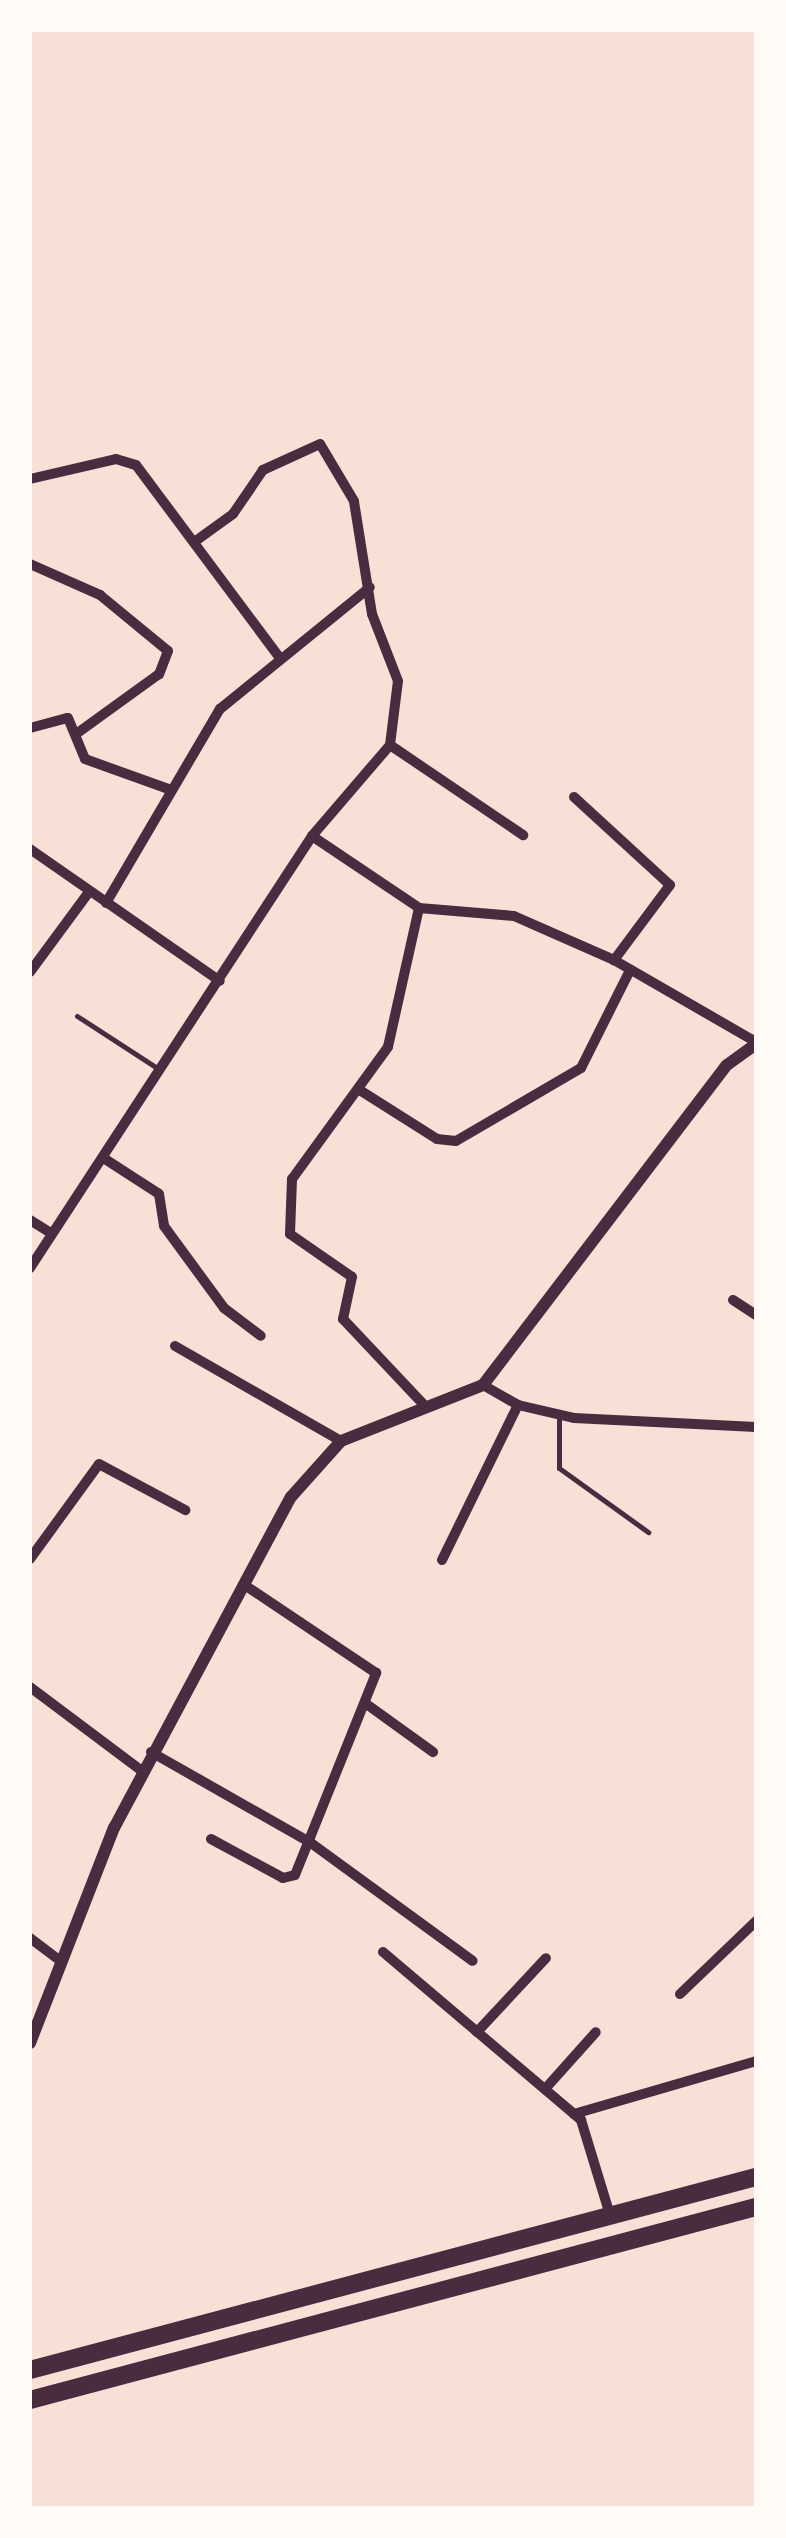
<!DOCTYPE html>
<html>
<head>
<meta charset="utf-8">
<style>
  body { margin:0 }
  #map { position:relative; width:786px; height:2538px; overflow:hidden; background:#f7e1d7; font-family:"Source Sans 3",sans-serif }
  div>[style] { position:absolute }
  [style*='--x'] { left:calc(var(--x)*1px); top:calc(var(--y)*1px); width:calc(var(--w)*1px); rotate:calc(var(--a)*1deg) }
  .service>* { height:5px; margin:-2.5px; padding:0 2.5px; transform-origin:2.5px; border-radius:2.5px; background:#4a2c40 }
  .minor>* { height:10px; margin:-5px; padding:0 5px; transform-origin:5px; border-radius:5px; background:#4a2c40 }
  .tertiary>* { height:12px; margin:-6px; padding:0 6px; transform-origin:6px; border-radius:6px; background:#4a2c40 }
  .trunk>* { height:18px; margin:-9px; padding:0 9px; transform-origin:9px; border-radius:9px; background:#4a2c40 }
  span { translate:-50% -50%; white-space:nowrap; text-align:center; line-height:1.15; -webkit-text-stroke:8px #fffaf5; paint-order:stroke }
  .frame { position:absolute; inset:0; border:32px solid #fffaf5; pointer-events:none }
</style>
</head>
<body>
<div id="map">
  <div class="service">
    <i style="--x:77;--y:1016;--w:99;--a:33"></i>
    <i style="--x:559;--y:1416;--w:52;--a:90"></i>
    <i style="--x:559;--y:1468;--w:110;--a:35.7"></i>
  </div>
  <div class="minor">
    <i style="--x:30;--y:479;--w:88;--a:-13.1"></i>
    <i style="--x:116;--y:459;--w:21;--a:17"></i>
    <i style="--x:136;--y:465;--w:241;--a:53.3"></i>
    <i style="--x:30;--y:564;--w:77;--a:23.9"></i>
    <i style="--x:100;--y:595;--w:88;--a:39.5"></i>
    <i style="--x:168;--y:651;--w:25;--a:111"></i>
    <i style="--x:159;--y:674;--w:99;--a:144.1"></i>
    <i style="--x:30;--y:728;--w:39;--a:-15"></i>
    <i style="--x:68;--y:718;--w:44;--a:67.5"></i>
    <i style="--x:85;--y:759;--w:91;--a:19.8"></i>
    <i style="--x:390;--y:745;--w:161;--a:34.1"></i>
    <i style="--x:574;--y:797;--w:130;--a:42.5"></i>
    <i style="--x:670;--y:885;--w:94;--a:126.7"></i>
    <i style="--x:312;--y:836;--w:129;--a:33.9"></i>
    <i style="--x:419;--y:908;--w:95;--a:4.8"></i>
    <i style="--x:514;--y:916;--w:109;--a:23.7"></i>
    <i style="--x:614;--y:960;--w:164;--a:30"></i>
    <i style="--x:30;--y:849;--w:231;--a:34.8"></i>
    <i style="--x:106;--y:903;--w:225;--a:-59.6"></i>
    <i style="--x:220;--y:709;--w:193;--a:-39.1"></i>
    <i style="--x:419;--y:908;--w:142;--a:102.6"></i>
    <i style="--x:388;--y:1047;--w:163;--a:126"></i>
    <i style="--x:292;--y:1179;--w:55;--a:92.1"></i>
    <i style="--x:290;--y:1234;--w:75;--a:34.7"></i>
    <i style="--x:352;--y:1277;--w:43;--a:102.1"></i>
    <i style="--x:343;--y:1319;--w:122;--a:46.7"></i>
    <i style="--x:30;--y:972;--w:99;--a:-53.6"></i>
    <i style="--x:358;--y:1089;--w:93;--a:32.3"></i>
    <i style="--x:437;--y:1139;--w:19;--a:6"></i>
    <i style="--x:456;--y:1141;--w:145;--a:-30.3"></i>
    <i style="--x:581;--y:1068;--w:110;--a:-63.4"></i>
    <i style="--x:105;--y:1159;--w:64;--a:32.9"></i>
    <i style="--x:159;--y:1194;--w:32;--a:81"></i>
    <i style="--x:164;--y:1226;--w:102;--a:53.8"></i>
    <i style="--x:224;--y:1308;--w:46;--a:37.1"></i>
    <i style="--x:30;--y:1220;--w:25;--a:32"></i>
    <i style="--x:30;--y:1268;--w:516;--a:-56.86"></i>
    <i style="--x:312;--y:836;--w:120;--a:-49.4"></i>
    <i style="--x:390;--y:745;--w:64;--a:-82.9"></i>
    <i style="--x:398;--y:681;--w:72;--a:-111.2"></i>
    <i style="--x:372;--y:614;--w:114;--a:-99.1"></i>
    <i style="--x:354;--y:501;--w:66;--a:-120.8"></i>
    <i style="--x:320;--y:444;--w:63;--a:155.5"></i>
    <i style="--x:263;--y:470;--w:53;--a:124.3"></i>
    <i style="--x:233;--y:514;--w:44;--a:144.2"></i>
    <i style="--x:733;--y:1300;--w:27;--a:33"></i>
    <i style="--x:175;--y:1346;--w:191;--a:29.8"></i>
    <i style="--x:483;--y:1385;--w:40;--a:29.7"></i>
    <i style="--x:518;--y:1405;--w:57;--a:13.1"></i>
    <i style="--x:574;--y:1418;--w:182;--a:2.8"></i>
    <i style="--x:30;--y:1559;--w:117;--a:-54"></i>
    <i style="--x:99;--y:1464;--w:98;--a:28.1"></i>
    <i style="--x:442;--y:1560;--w:173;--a:-63.9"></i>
    <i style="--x:30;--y:1687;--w:140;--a:36.9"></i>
    <i style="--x:365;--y:1703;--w:84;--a:35.8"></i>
    <i style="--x:151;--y:1752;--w:184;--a:29.6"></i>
    <i style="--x:311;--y:1843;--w:200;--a:36.1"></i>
    <i style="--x:211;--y:1839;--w:82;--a:28.4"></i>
    <i style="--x:283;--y:1878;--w:12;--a:-14"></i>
    <i style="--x:295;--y:1875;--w:218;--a:-68.1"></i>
    <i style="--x:376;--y:1673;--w:156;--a:-146.2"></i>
    <i style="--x:30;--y:1938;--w:38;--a:37"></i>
    <i style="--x:383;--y:1952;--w:260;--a:40.3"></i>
    <i style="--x:581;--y:2120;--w:99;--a:73"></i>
    <i style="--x:680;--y:1994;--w:105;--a:-43.8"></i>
    <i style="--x:477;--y:2032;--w:101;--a:-47"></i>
    <i style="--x:545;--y:2089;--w:76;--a:-48.2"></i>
    <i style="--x:574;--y:2114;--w:190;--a:-16.2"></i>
  </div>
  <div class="tertiary">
    <i style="--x:30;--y:2043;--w:231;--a:-68.7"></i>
    <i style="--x:114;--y:1828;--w:375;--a:-61.9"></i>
    <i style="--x:291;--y:1497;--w:75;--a:-48.2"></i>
    <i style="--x:341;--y:1441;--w:153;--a:-21.5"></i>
    <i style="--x:483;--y:1385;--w:402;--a:-52.7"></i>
    <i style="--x:727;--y:1065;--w:36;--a:-36"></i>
  </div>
  <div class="trunk">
    <i style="--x:30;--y:2370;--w:751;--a:-14.89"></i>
    <i style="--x:30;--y:2400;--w:751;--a:-14.89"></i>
  </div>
  <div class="frame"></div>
</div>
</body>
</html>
